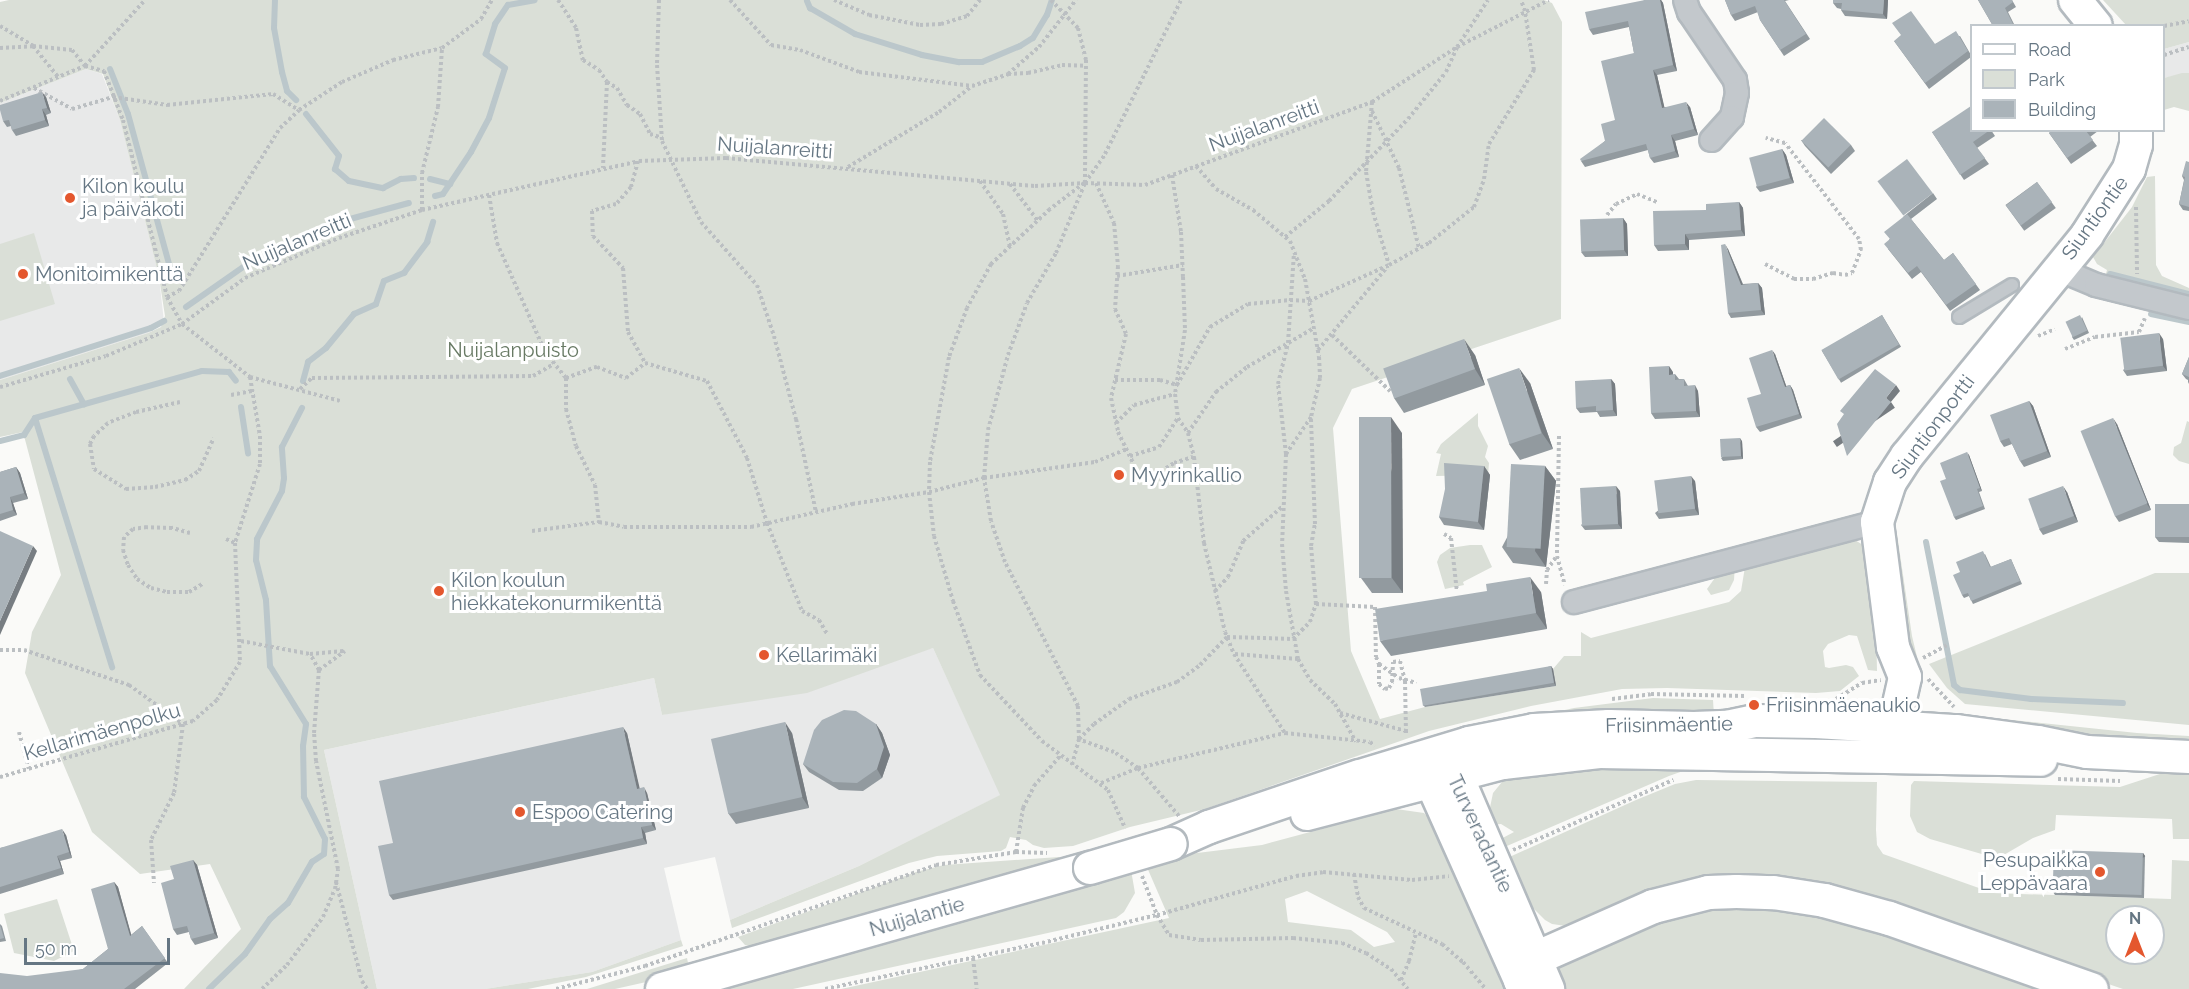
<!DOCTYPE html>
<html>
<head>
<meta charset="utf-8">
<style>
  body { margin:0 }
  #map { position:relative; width:2189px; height:989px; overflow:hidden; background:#fafaf8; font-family:Raleway,sans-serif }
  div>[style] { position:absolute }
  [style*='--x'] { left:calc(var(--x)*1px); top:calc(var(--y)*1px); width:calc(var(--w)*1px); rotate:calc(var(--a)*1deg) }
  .built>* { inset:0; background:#e8e9e9 }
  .green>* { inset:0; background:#dadfd7 }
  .stream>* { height:6px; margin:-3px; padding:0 3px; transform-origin:3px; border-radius:3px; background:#bbc7cb }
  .path>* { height:4px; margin-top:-2px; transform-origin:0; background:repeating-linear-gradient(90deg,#bbbfc2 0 3px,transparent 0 6px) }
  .roads { filter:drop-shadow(2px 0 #b3babf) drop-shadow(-2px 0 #b3babf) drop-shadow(0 2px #b3babf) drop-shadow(0 -2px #b3babf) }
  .lane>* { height:12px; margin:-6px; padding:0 6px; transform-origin:6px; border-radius:6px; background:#c3c8cc }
  .street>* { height:22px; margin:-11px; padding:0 11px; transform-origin:11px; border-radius:11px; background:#c3c8cc }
  .secondary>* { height:32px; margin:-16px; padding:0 16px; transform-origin:16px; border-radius:16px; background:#fff }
  .highway>* { height:33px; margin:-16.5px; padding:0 16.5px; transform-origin:16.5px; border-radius:16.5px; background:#fff }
  .bridges { filter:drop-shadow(2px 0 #b3babf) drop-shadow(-2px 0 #b3babf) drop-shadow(0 2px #b3babf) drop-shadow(0 -2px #b3babf) }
  .secondary-bridge>* { height:32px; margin:-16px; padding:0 16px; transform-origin:16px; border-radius:16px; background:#fff }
  .wall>* { inset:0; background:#929a9f; transform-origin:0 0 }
  .shaded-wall>* { inset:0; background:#777d82; transform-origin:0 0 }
  .building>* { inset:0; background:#aab3b9; transform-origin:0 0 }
  .dots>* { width:16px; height:16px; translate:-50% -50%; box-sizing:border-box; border:3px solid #fff; border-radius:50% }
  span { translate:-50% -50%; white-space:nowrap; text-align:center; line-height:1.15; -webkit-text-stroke:6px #fff; paint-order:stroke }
  .street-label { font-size:20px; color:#657683 }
  .poi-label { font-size:20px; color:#657683 }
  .left { translate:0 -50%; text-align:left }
  .right { translate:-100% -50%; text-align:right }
  .park-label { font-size:20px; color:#687a64 }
  .legend { position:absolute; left:1970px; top:24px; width:195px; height:108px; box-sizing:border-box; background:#fff; border:2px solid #c1c8cd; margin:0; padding:8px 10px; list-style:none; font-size:18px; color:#657683 }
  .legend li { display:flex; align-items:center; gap:12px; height:30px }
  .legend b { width:30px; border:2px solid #c1c8cd }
  .north { position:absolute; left:2105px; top:905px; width:60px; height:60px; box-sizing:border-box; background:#fff; border:2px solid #c1c8cd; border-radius:50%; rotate:0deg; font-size:16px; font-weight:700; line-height:24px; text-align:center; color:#657683 }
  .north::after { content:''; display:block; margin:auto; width:21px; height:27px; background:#e4572e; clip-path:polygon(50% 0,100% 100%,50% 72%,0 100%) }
  .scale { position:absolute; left:24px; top:938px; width:146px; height:27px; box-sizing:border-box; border:3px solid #657683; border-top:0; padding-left:8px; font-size:18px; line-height:21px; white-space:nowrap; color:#657683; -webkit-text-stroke:4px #fff; paint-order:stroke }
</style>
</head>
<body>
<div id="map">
  <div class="built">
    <i style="clip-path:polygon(2189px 42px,2189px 73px,2164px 78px,2164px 49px)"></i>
    <i style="clip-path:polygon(86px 69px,102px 74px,120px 120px,159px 277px,164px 322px,148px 333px,0 380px,0 103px)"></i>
    <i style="clip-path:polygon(933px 648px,1001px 795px,859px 866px,730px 920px,715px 857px,664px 868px,681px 940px,592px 972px,485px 989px,377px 989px,324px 750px,654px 678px,662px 715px)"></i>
  </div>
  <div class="green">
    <i style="clip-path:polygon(9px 0,1544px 0,1552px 3px,1562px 22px,1561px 319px,1352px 389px,1333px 428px,1351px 651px,1380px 719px,1425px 707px,1556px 686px,1553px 669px,1564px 656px,1581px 656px,1581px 632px,1591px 638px,1729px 602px,1741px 591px,1745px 567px,1840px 541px,1855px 540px,1866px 547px,1876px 620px,1877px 671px,1868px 670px,1857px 636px,1849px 635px,1828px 644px,1823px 651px,1825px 667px,1829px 668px,1846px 665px,1853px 667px,1859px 676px,1840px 691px,1816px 693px,1667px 688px,1622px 689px,1531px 706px,1429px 731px,1205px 809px,1130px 827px,1073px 846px,1044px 848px,1033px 845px,1026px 840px,1010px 837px,1006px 848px,1001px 851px,937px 856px,909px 863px,732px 928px,730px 920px,859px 866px,1000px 795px,933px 648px,807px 693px,662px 715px,654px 678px,324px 750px,377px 989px,184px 989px,241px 929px,210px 864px,140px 874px,92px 832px,25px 673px,32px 632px,61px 575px,23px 432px,0 437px,0 380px,148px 333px,161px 327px,165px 316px,159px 277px,120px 120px,103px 74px,86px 69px,0 103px,0 2px)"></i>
    <i style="clip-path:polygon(2103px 0,2189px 0,2189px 42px,2164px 49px,2164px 26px,2126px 25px)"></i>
    <i style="clip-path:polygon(2182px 73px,2189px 73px,2189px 111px,2174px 107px,2164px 110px,2164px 78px)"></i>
    <i style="clip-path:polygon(2155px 176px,2156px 265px,2162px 276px,2189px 288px,2189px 298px,2105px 277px,2107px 270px,2097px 264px,2093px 257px,2132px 207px,2147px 177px)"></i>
    <i style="clip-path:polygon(34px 233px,55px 304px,0 321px,0 244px)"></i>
    <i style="clip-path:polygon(1478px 413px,1478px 426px,1488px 446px,1485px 457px,1489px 463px,1488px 475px,1436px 476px,1441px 454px,1436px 453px,1441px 444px)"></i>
    <i style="clip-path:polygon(2187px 421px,2189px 422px,2189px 464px,2179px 461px,2173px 455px,2174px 447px,2181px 443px)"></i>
    <i style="clip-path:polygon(1897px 534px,1912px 636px,1918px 661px,1908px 662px,1889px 535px)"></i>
    <i style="clip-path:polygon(1470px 545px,1482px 545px,1492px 567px,1463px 582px,1464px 585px,1445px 589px,1437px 562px,1440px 555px,1450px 548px)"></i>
    <i style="clip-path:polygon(1735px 563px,1734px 580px,1729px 590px,1711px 595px,1707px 589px,1717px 575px)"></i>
    <i style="clip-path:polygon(2155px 573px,2189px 573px,2189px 725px,1965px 704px,1947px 688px,1929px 664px)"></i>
    <i style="clip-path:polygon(1653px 698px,1713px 700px,1714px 715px,1500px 724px,1574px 708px)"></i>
    <i style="clip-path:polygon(1974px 716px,2137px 733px,2189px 736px,2189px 746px,1973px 724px)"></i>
    <i style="clip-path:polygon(1538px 765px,1709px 767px,1686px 770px,1669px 776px,1500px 849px,1497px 841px,1514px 832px,1501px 824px,1491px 825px,1488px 817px,1493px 793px,1502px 782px)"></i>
    <i style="clip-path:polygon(2169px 771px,2189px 772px,2189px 839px,2173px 839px,2172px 819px,2056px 815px,2055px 830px,2033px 838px,2002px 856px,1992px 857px,1930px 839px,1917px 832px,1910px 816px,1911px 785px,1914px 781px,2120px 787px)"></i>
    <i style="clip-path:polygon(evenodd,1696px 780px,1877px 782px,1876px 830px,1877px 845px,1883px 854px,1993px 893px,2171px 899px,2172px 860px,2189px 861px,2189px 989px,2123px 989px,2061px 968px,1695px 879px,1630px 898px,1566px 926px,1552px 924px,1545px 920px,1529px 904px,1505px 859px,1636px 800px,1675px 784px,1696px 780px,2117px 917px,2153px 917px,2153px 953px,2117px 953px,2117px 917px)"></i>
    <i style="clip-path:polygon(evenodd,1396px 809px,1424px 813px,1435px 824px,1516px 989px,841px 989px,1169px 918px,1146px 865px,1189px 854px,1262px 845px,1396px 809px,1307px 891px,1387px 932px,1395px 942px,1374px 947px,1351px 930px,1288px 922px,1285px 899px,1307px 891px)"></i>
    <i style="clip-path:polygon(1059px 857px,1059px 864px,765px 949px,745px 945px,738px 937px,916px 872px,944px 865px)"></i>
    <i style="clip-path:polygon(1131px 870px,1135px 893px,1124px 912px,1116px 918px,793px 989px,715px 989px)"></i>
    <i style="clip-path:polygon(57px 899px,74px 951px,54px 961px,14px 953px,4px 914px)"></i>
    <i style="clip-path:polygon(1739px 903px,1832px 912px,2059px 989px,1558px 989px,1554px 964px,1674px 912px)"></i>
    <i style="clip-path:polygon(681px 940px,683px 946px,586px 977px,528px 989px,485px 989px,592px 972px)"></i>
    <i style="clip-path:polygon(687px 958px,688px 963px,682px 974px,615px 989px,587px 989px)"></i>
  </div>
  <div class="stream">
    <i style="--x:275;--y:0;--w:28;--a:92"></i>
    <i style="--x:274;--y:28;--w:45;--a:79.7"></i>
    <i style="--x:282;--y:72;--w:20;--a:75"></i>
    <i style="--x:287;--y:91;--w:13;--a:45"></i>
    <i style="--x:807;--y:1;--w:8;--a:67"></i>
    <i style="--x:810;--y:8;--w:52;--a:30"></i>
    <i style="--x:855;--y:34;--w:70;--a:17.4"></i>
    <i style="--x:922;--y:55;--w:38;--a:11"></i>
    <i style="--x:959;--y:62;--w:23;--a:0"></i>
    <i style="--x:982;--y:62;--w:41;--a:-22.8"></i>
    <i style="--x:1020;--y:46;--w:15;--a:-32"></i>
    <i style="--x:1033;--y:38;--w:27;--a:-59"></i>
    <i style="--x:1047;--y:15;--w:16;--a:-72"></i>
    <i style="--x:110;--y:69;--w:48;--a:68.2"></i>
    <i style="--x:128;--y:114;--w:171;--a:74.7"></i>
    <i style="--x:306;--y:114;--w:53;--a:51.8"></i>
    <i style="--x:339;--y:156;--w:14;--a:107"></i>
    <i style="--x:335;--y:169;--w:18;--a:41"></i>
    <i style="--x:349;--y:181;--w:35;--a:12"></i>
    <i style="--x:383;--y:188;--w:20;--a:-27"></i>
    <i style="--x:401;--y:179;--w:13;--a:-4"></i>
    <i style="--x:430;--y:179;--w:21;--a:14"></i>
    <i style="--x:435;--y:196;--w:8;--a:-14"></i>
    <i style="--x:443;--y:194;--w:50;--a:-56.3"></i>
    <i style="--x:471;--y:152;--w:38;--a:-62"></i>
    <i style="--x:489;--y:118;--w:52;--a:-72.3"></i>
    <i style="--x:505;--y:68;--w:24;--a:-144"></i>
    <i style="--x:486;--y:54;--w:31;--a:-73"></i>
    <i style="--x:495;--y:24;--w:23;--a:-56"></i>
    <i style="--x:508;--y:5;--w:27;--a:-10"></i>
    <i style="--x:2110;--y:274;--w:81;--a:14.2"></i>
    <i style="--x:186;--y:307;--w:73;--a:-35"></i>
    <i style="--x:246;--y:265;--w:114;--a:-23.9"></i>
    <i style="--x:350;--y:219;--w:61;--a:-15.2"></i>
    <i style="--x:2151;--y:314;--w:39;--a:12"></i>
    <i style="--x:0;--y:376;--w:158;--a:-17.6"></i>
    <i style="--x:151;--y:328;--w:15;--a:-28"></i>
    <i style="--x:70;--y:379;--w:29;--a:61"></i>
    <i style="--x:303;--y:381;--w:20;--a:-75"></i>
    <i style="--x:308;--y:362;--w:23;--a:-38"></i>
    <i style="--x:326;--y:348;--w:44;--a:-50.5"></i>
    <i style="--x:354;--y:314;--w:24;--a:-24"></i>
    <i style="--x:376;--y:304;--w:24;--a:-71"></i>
    <i style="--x:384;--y:281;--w:22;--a:-22"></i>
    <i style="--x:404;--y:273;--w:39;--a:-53"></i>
    <i style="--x:427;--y:242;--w:21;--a:-73"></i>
    <i style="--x:241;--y:407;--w:47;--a:81.3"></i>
    <i style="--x:35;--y:418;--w:261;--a:72.8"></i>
    <i style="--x:0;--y:441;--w:25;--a:-14"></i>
    <i style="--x:24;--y:435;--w:20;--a:-57"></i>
    <i style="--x:35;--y:418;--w:173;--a:-15.7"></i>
    <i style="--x:202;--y:371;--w:27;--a:2"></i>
    <i style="--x:229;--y:372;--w:11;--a:52"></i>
    <i style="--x:1926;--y:542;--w:146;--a:78.9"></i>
    <i style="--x:1954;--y:685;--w:8;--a:40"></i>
    <i style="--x:1960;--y:690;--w:72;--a:7.2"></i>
    <i style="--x:2031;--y:699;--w:92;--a:2.5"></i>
    <i style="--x:209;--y:989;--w:50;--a:-44.2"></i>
    <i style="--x:245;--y:954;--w:43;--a:-54.5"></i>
    <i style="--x:270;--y:919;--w:24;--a:-42"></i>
    <i style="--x:288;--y:903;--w:48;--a:-59.7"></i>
    <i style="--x:312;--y:862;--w:14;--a:-34"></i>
    <i style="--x:324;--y:854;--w:15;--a:-86"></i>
    <i style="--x:325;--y:839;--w:47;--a:-116.6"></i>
    <i style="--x:304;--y:797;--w:51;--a:-91.1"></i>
    <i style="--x:303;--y:746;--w:22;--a:-82"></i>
    <i style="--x:306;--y:724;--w:68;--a:-121.8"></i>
    <i style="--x:270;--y:666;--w:66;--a:-93.5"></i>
    <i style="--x:266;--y:600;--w:41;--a:-104"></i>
    <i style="--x:256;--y:560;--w:21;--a:-87"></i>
    <i style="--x:257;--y:539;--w:54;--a:-62.5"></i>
    <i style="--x:282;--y:491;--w:13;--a:-81"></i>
    <i style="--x:284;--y:478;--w:31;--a:-94"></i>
    <i style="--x:282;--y:447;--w:44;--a:-62.9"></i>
  </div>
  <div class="path">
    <i style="--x:558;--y:0;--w:33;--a:57"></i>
    <i style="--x:576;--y:28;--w:33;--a:78"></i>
    <i style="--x:583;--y:60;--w:19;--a:32"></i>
    <i style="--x:599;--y:70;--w:14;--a:56"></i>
    <i style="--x:607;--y:82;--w:86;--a:92.7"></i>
    <i style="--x:659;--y:0;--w:65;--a:91.8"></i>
    <i style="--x:657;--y:65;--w:76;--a:86.2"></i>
    <i style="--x:662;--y:141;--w:90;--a:64.3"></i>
    <i style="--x:701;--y:222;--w:84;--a:48.4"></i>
    <i style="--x:757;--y:285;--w:54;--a:71.6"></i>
    <i style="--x:774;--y:336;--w:86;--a:75.2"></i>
    <i style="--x:796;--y:419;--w:95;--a:77.9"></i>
    <i style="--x:730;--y:0;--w:61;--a:47.7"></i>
    <i style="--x:771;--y:45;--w:29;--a:10"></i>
    <i style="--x:800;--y:50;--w:63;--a:20.4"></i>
    <i style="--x:859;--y:72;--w:114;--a:7.1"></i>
    <i style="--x:972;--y:86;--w:38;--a:-18"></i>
    <i style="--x:1008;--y:74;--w:41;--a:-41.1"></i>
    <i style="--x:1039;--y:47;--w:60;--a:-51.8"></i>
    <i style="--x:834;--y:0;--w:38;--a:23"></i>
    <i style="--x:869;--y:15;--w:52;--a:11.1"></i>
    <i style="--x:920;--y:25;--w:21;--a:-3"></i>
    <i style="--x:941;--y:24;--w:27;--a:-17"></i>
    <i style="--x:967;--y:16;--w:21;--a:-51"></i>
    <i style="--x:1051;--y:0;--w:39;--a:46"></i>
    <i style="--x:1078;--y:28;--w:33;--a:76"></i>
    <i style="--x:1086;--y:60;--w:122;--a:90.5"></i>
    <i style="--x:0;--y:26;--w:39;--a:31"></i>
    <i style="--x:33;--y:46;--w:39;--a:6"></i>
    <i style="--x:72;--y:50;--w:21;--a:51"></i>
    <i style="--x:85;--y:66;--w:20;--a:15"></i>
    <i style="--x:104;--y:71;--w:53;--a:68.8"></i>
    <i style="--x:123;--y:120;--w:182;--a:76"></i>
    <i style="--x:167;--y:297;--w:31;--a:61"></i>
    <i style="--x:182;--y:324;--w:86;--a:37.9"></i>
    <i style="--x:250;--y:377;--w:60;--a:80.4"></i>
    <i style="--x:260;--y:436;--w:28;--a:90"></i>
    <i style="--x:260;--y:464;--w:83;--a:107.6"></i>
    <i style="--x:235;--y:543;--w:119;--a:87.6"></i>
    <i style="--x:240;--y:662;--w:44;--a:121.2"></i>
    <i style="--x:217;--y:700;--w:32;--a:139"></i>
    <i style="--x:193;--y:721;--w:201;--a:163.8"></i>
    <i style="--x:2164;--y:26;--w:25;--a:-11"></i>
    <i style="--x:0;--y:48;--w:33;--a:-3"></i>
    <i style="--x:33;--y:46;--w:40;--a:51"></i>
    <i style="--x:2164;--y:55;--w:26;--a:-18"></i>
    <i style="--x:1008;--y:74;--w:20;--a:-3"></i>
    <i style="--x:1028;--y:73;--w:35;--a:-13"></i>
    <i style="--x:1062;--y:65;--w:24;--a:2"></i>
    <i style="--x:607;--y:82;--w:12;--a:31"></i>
    <i style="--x:617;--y:88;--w:20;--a:60"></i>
    <i style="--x:627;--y:105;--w:16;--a:35"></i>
    <i style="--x:640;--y:114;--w:22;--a:63"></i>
    <i style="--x:650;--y:134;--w:13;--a:18"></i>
    <i style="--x:34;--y:88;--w:43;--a:28.9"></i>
    <i style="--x:72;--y:109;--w:43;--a:-16.3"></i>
    <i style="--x:113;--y:97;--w:55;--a:8.4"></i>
    <i style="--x:167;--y:105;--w:107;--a:-5.9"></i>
    <i style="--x:273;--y:94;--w:31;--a:32"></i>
    <i style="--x:0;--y:101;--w:92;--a:-22.4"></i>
    <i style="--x:85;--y:66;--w:89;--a:-47.7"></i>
    <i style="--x:1372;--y:102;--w:70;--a:94.9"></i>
    <i style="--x:1366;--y:172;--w:41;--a:80.1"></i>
    <i style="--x:1373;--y:212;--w:55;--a:73.2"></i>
    <i style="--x:1372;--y:111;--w:63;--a:64.7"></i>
    <i style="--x:1399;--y:168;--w:82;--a:76"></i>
    <i style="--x:638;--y:161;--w:27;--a:105"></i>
    <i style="--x:631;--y:187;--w:23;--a:131"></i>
    <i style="--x:616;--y:204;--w:25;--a:164"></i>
    <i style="--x:592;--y:211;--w:25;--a:88"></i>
    <i style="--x:593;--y:236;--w:44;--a:46.8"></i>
    <i style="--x:623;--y:268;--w:64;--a:85.5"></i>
    <i style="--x:628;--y:332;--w:35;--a:61"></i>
    <i style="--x:645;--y:363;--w:65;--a:16.2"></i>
    <i style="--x:707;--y:381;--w:87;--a:62.5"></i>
    <i style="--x:747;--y:458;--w:68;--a:72.9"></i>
    <i style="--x:767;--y:523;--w:95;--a:68.3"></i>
    <i style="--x:802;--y:611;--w:19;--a:28"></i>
    <i style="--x:819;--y:620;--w:16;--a:60"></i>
    <i style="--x:1196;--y:166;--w:30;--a:49"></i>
    <i style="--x:1216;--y:189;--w:43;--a:29.6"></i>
    <i style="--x:1253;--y:210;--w:48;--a:40"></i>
    <i style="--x:1290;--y:241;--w:41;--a:68.5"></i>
    <i style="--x:1305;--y:279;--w:79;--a:79.8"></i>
    <i style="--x:1319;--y:357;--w:21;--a:87"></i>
    <i style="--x:1320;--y:378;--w:40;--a:103"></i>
    <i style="--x:1311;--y:417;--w:45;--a:124"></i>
    <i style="--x:1286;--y:454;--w:90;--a:92.5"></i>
    <i style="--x:1282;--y:544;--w:47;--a:85.1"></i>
    <i style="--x:1286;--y:591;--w:69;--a:80"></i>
    <i style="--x:1298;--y:659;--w:24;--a:60"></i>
    <i style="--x:1310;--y:680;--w:35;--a:44"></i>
    <i style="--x:1335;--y:704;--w:43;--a:61.1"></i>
    <i style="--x:848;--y:167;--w:106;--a:-31.1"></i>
    <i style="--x:939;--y:112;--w:42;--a:-38.2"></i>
    <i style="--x:1172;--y:175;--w:58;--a:81"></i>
    <i style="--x:1181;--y:232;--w:45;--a:87.5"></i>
    <i style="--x:1183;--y:277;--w:53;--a:87.8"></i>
    <i style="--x:1185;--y:330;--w:65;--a:98.9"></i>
    <i style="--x:1175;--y:394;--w:24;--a:83"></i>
    <i style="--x:1178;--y:418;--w:18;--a:56"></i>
    <i style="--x:1188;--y:433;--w:25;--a:76"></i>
    <i style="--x:1194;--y:457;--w:87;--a:83.4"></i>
    <i style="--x:1204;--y:543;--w:91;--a:76.7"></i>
    <i style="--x:1225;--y:632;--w:24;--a:68"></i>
    <i style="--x:1234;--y:654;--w:94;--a:57.2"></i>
    <i style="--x:980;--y:181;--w:40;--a:55.1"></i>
    <i style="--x:1003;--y:214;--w:33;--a:78"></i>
    <i style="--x:1084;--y:183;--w:43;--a:142.6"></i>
    <i style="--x:1050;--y:209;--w:81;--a:137"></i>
    <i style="--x:991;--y:264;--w:50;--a:118.6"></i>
    <i style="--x:967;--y:308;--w:52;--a:110.2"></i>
    <i style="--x:949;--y:357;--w:107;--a:100.3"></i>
    <i style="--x:930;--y:462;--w:30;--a:92"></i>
    <i style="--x:929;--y:492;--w:44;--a:83.5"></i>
    <i style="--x:934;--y:536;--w:68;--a:73.7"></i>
    <i style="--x:953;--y:601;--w:79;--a:70"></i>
    <i style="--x:980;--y:675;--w:91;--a:46.8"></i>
    <i style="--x:1042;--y:741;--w:82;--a:36.6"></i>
    <i style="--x:1108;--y:790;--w:42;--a:65.9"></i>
    <i style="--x:1096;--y:183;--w:44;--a:65.8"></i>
    <i style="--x:1114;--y:223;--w:43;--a:84.7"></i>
    <i style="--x:1118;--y:266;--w:43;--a:94"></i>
    <i style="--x:1115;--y:309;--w:27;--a:66"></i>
    <i style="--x:1126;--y:334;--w:66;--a:103.2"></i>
    <i style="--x:1111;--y:398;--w:35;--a:78"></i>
    <i style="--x:1118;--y:432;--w:48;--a:64"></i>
    <i style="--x:1139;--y:475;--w:12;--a:14"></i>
    <i style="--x:1151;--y:478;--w:27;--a:-33"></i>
    <i style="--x:1174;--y:463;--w:20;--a:-18"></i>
    <i style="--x:1010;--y:184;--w:46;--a:52.9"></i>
    <i style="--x:489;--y:195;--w:49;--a:80.5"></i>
    <i style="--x:497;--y:243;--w:119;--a:66.2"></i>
    <i style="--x:545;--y:352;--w:33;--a:51"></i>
    <i style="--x:566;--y:378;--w:31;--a:90"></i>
    <i style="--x:566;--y:409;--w:38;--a:75"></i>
    <i style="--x:576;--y:446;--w:43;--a:64"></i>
    <i style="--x:595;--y:485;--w:37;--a:84"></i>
    <i style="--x:2136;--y:207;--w:67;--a:89.1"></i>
    <i style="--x:422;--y:210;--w:37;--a:-90"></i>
    <i style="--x:422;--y:173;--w:68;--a:-76.4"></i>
    <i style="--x:438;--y:107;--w:59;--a:-86.1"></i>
    <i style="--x:1607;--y:215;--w:14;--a:-51"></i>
    <i style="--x:1616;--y:204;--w:23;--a:-25"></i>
    <i style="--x:1637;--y:194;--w:22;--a:22"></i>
    <i style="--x:1285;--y:237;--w:57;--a:-39.3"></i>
    <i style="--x:1329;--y:201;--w:114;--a:-46.1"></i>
    <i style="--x:1408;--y:119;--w:60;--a:-51"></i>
    <i style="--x:1446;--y:72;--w:27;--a:-66"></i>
    <i style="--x:1457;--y:47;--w:56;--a:-56.6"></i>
    <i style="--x:1765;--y:264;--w:33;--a:27"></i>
    <i style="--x:1794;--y:279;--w:19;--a:0"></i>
    <i style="--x:1813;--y:279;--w:21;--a:-17"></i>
    <i style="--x:1833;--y:273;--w:12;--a:9"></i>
    <i style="--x:1845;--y:275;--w:7;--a:-16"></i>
    <i style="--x:1852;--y:273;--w:25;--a:-69"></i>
    <i style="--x:1861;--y:250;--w:11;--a:-100"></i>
    <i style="--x:1859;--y:239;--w:121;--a:-127.6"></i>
    <i style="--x:1785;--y:143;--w:20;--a:-165"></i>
    <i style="--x:1117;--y:276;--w:67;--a:-9.5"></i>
    <i style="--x:167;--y:297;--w:13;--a:-27"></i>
    <i style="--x:179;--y:291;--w:192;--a:-58.2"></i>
    <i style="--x:280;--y:128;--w:26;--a:-43"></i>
    <i style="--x:299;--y:110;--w:51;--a:-33.1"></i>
    <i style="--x:342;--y:82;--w:56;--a:-23.3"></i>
    <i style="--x:393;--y:60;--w:50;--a:-13.8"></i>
    <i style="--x:442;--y:48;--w:49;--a:-36.6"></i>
    <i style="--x:481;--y:19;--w:22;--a:-60"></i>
    <i style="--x:1332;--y:335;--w:81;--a:44"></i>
    <i style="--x:2038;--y:336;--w:18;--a:-22"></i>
    <i style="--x:2065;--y:349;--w:32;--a:-22"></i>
    <i style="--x:2095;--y:337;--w:44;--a:-6.5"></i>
    <i style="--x:2139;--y:332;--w:15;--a:-67"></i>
    <i style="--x:1318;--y:350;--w:109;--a:-50.2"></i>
    <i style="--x:250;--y:377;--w:93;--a:14.9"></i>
    <i style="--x:566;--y:378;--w:33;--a:-20"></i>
    <i style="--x:597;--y:367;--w:31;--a:21"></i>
    <i style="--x:626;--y:378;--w:24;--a:-38"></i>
    <i style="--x:1115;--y:380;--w:45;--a:0"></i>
    <i style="--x:1160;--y:380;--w:18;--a:16"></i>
    <i style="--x:1177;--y:385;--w:67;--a:-60.4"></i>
    <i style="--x:1210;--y:327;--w:44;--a:-31.2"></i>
    <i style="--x:1248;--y:304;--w:42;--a:-5.4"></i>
    <i style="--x:1290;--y:300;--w:19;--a:3"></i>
    <i style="--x:1309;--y:301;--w:88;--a:-24.2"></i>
    <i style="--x:1389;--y:265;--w:46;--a:-28.8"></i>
    <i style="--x:1429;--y:243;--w:58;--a:-38.7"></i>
    <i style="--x:1474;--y:207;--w:30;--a:-70"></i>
    <i style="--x:1484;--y:179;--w:35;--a:-82"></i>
    <i style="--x:1489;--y:144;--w:87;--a:-58.7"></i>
    <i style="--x:1534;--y:70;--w:60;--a:-98.7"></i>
    <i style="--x:1525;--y:11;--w:12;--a:-110"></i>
    <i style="--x:0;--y:387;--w:110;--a:-16.3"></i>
    <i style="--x:106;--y:356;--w:82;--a:-22.8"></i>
    <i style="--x:182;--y:324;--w:78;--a:-36.1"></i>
    <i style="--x:245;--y:278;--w:102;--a:-23.1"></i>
    <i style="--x:339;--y:238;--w:88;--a:-18.6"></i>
    <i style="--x:422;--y:210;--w:222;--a:-12.7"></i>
    <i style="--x:639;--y:161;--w:87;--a:-2"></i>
    <i style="--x:726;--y:158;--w:310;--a:5.2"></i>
    <i style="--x:1035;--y:186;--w:50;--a:-3.4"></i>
    <i style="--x:1085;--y:183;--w:60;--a:1.9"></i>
    <i style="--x:1145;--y:185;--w:242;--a:-20.1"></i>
    <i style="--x:1372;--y:102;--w:101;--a:-32.9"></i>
    <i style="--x:1457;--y:47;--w:103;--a:-27.1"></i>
    <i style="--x:300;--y:389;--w:16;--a:-43"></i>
    <i style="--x:312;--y:378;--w:221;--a:-0.5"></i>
    <i style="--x:533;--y:376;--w:24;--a:-30"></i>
    <i style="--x:231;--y:395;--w:21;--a:-11"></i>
    <i style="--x:180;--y:402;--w:45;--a:167.2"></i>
    <i style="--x:136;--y:412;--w:30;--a:159"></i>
    <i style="--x:108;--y:423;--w:19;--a:137"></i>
    <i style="--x:94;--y:436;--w:9;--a:117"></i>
    <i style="--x:90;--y:444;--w:25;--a:81"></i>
    <i style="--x:94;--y:469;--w:38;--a:32"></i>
    <i style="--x:126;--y:489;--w:29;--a:-4"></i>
    <i style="--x:155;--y:487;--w:31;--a:-13"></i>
    <i style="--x:185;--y:480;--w:17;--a:-33"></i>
    <i style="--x:199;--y:471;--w:36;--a:-66"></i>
    <i style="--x:1116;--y:423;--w:25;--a:-45"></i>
    <i style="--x:1134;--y:405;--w:42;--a:-15"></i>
    <i style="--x:1188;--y:433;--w:50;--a:-55.7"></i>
    <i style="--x:1216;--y:392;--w:40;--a:-39"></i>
    <i style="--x:1247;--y:367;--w:78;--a:-30.2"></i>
    <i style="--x:1559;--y:436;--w:120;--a:91"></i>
    <i style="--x:1557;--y:556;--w:30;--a:75"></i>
    <i style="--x:1286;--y:454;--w:70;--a:-96.5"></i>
    <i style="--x:1278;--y:384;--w:42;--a:-76.3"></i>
    <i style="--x:1288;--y:343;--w:90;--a:-86.2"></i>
    <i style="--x:1130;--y:456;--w:30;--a:-17"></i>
    <i style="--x:1159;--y:447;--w:35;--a:-57"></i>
    <i style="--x:532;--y:531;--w:68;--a:-7.7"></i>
    <i style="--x:599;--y:522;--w:25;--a:11"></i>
    <i style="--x:624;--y:527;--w:127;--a:0"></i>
    <i style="--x:751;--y:527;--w:104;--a:-12.8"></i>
    <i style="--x:852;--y:504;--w:78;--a:-8.9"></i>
    <i style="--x:929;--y:492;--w:57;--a:-14.3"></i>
    <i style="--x:984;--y:478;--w:112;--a:-8.2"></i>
    <i style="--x:1095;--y:462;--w:35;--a:-22"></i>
    <i style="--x:190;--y:533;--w:19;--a:-164"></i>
    <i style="--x:172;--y:528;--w:25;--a:-178"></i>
    <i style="--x:147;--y:527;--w:14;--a:172"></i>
    <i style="--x:133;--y:529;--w:12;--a:138"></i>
    <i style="--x:124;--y:537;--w:13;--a:94"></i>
    <i style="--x:123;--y:550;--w:16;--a:72"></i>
    <i style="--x:128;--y:565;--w:17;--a:57"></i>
    <i style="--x:137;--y:579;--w:17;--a:33"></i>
    <i style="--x:151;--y:588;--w:16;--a:14"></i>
    <i style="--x:167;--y:592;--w:22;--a:0"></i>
    <i style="--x:189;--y:592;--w:17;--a:-31"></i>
    <i style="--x:1444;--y:534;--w:8;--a:30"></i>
    <i style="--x:1451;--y:538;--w:54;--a:83.7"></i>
    <i style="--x:226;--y:539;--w:10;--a:24"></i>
    <i style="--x:1546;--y:584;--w:14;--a:-86"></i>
    <i style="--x:1547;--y:570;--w:16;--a:-55"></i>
    <i style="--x:1215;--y:591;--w:19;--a:-47"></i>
    <i style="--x:1228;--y:577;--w:39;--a:-67"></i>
    <i style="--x:1243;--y:541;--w:53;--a:-41.2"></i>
    <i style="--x:1316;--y:604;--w:59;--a:2.9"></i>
    <i style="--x:1375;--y:607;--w:50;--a:88.9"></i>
    <i style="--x:1376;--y:657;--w:8;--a:67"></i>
    <i style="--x:1379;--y:664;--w:24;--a:35"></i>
    <i style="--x:1399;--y:678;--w:18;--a:16"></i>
    <i style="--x:241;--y:641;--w:70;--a:10.7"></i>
    <i style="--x:310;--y:654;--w:36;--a:-5"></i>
    <i style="--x:0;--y:650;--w:24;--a:0"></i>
    <i style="--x:24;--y:650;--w:111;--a:18.4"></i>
    <i style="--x:129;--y:685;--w:67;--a:35.8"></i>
    <i style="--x:183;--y:724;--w:70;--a:97.4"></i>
    <i style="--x:174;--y:793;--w:52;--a:116.1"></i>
    <i style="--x:151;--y:840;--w:43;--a:86"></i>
    <i style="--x:1235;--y:654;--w:63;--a:4.5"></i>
    <i style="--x:1923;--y:658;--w:27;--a:-28"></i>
    <i style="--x:1379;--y:664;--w:20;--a:90"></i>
    <i style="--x:1379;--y:684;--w:8;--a:40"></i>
    <i style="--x:1385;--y:689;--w:4;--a:-14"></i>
    <i style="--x:1389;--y:688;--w:7;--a:-63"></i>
    <i style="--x:1392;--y:682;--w:20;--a:-87"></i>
    <i style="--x:1393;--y:662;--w:7;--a:-8"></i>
    <i style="--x:1400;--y:661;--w:21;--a:76"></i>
    <i style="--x:1405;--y:681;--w:50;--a:88.9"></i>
    <i style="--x:319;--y:670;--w:32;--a:-36"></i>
    <i style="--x:1928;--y:679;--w:38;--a:47"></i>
    <i style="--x:1612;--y:699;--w:39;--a:-7"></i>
    <i style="--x:1651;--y:694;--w:94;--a:1.2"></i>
    <i style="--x:1836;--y:699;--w:31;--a:-32"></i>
    <i style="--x:1862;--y:683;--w:19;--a:-9"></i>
    <i style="--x:1340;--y:713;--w:68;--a:15.3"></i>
    <i style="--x:1406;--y:731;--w:2;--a:90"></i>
    <i style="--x:19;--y:732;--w:38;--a:75"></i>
    <i style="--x:1072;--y:765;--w:27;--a:-75"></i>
    <i style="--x:1079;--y:739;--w:33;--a:-92"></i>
    <i style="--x:1078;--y:706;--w:161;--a:-116.9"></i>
    <i style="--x:1005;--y:562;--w:43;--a:-108.9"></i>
    <i style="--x:991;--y:521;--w:44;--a:-99.2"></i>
    <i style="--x:984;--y:478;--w:48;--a:-85.2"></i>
    <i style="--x:988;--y:430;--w:78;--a:-75.1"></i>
    <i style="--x:1008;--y:355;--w:55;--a:-69.9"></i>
    <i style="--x:1027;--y:303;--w:58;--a:-59.9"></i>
    <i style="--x:1056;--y:253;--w:76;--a:-67.5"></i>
    <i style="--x:1085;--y:183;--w:35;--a:-55"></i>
    <i style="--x:1105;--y:154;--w:172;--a:-63.7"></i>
    <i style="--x:2058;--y:779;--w:62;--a:1.8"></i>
    <i style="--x:1101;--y:783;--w:40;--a:-22"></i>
    <i style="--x:1138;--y:768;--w:151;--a:-13.4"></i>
    <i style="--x:1285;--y:733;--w:85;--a:6"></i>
    <i style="--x:1370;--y:742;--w:6;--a:39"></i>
    <i style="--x:1179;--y:816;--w:63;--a:-130.5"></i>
    <i style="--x:1138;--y:768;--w:29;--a:-146"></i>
    <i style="--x:1114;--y:752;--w:37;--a:-160"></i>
    <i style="--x:1079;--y:739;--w:21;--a:-45"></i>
    <i style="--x:1094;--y:724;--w:43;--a:-35.5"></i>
    <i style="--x:1129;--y:699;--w:51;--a:-19.5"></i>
    <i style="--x:1177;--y:682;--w:29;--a:-36"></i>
    <i style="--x:1200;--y:665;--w:39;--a:-46"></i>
    <i style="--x:1227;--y:637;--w:66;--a:1.7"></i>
    <i style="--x:1293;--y:639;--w:24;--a:-45"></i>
    <i style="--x:1310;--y:622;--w:19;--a:-72"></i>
    <i style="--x:1316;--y:604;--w:58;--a:-94.9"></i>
    <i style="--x:1311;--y:546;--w:22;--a:-80"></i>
    <i style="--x:1315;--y:524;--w:106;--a:-92.2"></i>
    <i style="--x:1513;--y:850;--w:175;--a:-23.6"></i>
    <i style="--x:1016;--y:852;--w:45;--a:-81"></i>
    <i style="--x:1023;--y:808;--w:25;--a:-63"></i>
    <i style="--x:1034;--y:786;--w:40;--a:-49"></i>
    <i style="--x:1354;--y:874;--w:23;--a:80"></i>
    <i style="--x:1358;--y:897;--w:13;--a:61"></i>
    <i style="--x:1364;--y:908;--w:86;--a:24.8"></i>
    <i style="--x:1442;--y:944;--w:28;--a:41"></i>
    <i style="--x:1463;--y:962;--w:35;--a:50"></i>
    <i style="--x:1142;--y:876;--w:42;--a:69"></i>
    <i style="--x:1157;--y:915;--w:23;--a:59"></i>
    <i style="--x:1169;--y:935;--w:32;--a:9"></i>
    <i style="--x:1201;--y:940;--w:92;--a:-1.2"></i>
    <i style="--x:1293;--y:938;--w:49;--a:5.8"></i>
    <i style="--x:1342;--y:943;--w:26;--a:23"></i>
    <i style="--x:1366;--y:953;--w:30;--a:33"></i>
    <i style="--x:1391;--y:969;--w:26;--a:50"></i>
    <i style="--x:336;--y:882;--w:102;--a:75.3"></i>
    <i style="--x:362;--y:981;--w:9;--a:58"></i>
    <i style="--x:973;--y:958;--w:31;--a:83"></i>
    <i style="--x:1401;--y:980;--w:21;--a:-67"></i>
    <i style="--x:1409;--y:961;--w:29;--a:-76"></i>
    <i style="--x:262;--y:989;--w:35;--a:-44"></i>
    <i style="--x:287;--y:965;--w:60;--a:-53.1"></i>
    <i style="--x:323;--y:917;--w:30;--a:-67"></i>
    <i style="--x:335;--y:889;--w:20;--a:-81"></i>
    <i style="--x:338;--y:869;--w:110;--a:-101.5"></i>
    <i style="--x:316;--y:761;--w:28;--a:-94"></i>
    <i style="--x:314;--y:733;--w:63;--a:-85.5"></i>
    <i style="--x:319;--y:670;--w:18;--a:-119"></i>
    <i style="--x:556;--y:989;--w:92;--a:-14.5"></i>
    <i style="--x:645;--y:966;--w:308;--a:-19.1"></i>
    <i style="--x:936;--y:865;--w:81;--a:-9.2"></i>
    <i style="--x:1016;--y:852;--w:31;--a:2"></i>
    <i style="--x:825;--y:989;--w:222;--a:-12"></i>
    <i style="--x:1042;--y:943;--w:118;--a:-13.7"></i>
    <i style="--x:1157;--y:915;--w:144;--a:-15.7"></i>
    <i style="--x:1296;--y:876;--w:27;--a:-8"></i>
    <i style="--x:1323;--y:872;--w:89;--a:5.1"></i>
    <i style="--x:1412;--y:880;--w:37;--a:-6"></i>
  </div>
  <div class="roads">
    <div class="lane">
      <i style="--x:1959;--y:317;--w:62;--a:-31.1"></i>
    </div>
    <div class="street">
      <i style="--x:1685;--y:0;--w:13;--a:72"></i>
      <i style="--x:1689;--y:12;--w:82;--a:55.9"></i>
      <i style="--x:1735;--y:80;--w:13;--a:81"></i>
      <i style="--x:1737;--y:93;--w:25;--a:102"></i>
      <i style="--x:1732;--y:117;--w:31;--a:132"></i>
      <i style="--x:2058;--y:269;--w:41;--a:22.8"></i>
      <i style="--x:2096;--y:285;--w:96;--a:13.9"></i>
      <i style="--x:1574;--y:602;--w:313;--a:-14.8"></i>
    </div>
    <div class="secondary">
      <i style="--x:2075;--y:0;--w:33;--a:51"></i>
      <i style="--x:1894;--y:726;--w:50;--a:-77.3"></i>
      <i style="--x:1905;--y:677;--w:32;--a:-112"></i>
      <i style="--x:1893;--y:647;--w:126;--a:-97.3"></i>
      <i style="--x:1877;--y:522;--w:42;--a:-72"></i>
      <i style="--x:1890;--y:482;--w:31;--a:-57"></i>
      <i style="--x:1907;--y:456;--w:285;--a:-50.8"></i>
      <i style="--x:2087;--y:235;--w:78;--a:-57.5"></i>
      <i style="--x:2129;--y:169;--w:25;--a:-74"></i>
      <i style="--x:2136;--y:145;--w:15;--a:-90"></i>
      <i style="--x:1433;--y:761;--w:20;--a:96"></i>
      <i style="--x:1431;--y:781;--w:228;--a:65.9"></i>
      <i style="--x:1441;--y:761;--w:20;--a:41"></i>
      <i style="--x:1456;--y:774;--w:234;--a:66.8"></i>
      <i style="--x:1307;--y:814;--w:203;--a:-14.6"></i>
      <i style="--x:1503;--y:763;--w:99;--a:-6.4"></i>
      <i style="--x:1601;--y:752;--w:440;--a:1"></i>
      <i style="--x:1171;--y:844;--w:42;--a:-24.1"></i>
      <i style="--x:1209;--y:827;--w:159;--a:-18.7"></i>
      <i style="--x:1360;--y:776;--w:114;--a:-16.8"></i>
      <i style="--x:1469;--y:743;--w:66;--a:-11.3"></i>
      <i style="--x:1534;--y:730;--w:75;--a:-3.1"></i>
      <i style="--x:1609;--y:726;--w:85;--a:1.3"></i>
      <i style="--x:1694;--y:728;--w:33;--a:-2"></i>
      <i style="--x:1727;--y:727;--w:29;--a:-12"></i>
      <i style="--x:1755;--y:721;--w:61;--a:0.9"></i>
      <i style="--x:1816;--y:722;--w:141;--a:3.7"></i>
      <i style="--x:1957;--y:731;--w:82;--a:7.7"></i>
      <i style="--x:2038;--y:742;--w:50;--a:11.5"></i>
      <i style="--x:2087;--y:752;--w:102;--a:2.8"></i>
      <i style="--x:662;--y:989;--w:445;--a:-15.8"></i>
    </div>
    <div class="highway">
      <i style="--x:1520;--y:980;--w:27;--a:-56"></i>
      <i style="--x:1535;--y:958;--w:129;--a:-23.8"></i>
      <i style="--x:1653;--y:906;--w:57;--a:-14.3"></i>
      <i style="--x:1708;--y:892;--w:28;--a:-2"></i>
      <i style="--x:1736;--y:891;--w:37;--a:2"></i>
      <i style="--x:1773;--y:892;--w:52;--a:8.9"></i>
      <i style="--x:1824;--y:900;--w:67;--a:15.5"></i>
      <i style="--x:1889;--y:918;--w:214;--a:19.4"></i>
    </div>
  </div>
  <div class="bridges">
    <div class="secondary-bridge">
      <i style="--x:1090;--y:868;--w:84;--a:-16.5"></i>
    </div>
  </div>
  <div class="wall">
    <i style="clip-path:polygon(1645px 0,1661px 0,1663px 3px,1677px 71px,1657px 75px,1664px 107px,1690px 107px,1698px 135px,1675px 141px,1679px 157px,1654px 163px,1650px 158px,1648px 150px,1585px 167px,1581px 161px,1605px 141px,1615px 120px,1634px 53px,1629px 27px,1593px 35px,1589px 29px)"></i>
    <i style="clip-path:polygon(1725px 0,1789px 0,1785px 1px,1810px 39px,1784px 56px,1760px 20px,1758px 12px,1735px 21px,1731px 15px)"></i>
    <i style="clip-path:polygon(1833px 0,1888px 0,1887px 19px,1845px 16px,1841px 10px,1841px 9px,1837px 8px,1833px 3px)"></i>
    <i style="clip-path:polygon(1978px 0,2012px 0,2016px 7px,2008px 12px,2015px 26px,1993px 26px)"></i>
    <i style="clip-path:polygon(1960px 36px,1971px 55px,1971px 57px,1929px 89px,1894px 41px,1935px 44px)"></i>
    <i style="clip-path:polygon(46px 97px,51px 113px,46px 115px,49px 126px,16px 136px,12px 130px,11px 126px,7px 127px,3px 121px)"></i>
    <i style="clip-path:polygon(1971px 130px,1991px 130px,1995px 136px,1977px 148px,1989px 164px,1964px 180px,1932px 132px)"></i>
    <i style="clip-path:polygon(2052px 130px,2098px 130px,2098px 131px,2090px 137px,2097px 146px,2071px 164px,2049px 133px)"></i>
    <i style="clip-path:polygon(1801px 140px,1851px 145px,1855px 151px,1831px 174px,1805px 146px)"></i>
    <i style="clip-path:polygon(1782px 149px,1786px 155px,1794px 183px,1760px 192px,1756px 187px)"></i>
    <i style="clip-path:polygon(2189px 162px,2189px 211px,2183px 210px,2179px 204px,2184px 180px,2182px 176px)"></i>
    <i style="left:2037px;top:182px;width:32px;height:39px;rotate:54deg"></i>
    <i style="clip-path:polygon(1933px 193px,1937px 199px,1911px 219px,1944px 260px,1953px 253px,1980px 290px,1950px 311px,1921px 272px,1912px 279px,1888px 249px,1889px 240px,1904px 216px)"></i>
    <i style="clip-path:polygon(1739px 202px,1743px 208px,1745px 236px,1689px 240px,1689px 250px,1658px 251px,1654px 245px,1706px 210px)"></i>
    <i style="clip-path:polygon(1623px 218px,1627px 224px,1628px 256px,1585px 257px,1581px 252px)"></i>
    <i style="clip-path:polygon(1728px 249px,1743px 284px,1758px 283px,1762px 288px,1765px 315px,1731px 318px,1728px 313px)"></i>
    <i style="left:1882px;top:315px;width:37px;height:70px;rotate:59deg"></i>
    <i style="clip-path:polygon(2082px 317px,2089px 333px,2074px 340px,2072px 337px)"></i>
    <i style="clip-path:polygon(2163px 339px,2167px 371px,2127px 376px,2123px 370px)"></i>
    <i style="clip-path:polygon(1775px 354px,1786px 386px,1790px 385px,1793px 390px,1802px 418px,1760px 432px,1756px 427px,1761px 394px)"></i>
    <i style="clip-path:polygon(1475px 355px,1485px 385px,1404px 413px,1394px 398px)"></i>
    <i style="clip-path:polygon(2189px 357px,2189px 384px,2188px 382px,2188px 380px,2186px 379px,2182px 374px)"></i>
    <i style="clip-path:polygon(1673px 372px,1673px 375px,1675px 374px,1679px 379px,1684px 379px,1688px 386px,1698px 391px,1700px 417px,1655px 419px,1651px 413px)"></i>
    <i style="clip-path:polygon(1611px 379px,1615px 384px,1617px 416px,1600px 417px,1597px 412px,1580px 413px,1576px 408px)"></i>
    <i style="clip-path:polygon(1530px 383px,1553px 449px,1520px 460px,1509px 444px)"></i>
    <i style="clip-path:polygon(2029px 401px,2033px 406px,2051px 457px,2024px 467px,2020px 461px,2012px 444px,2004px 447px,2000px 441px)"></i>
    <i style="clip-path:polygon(2117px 424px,2151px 510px,2119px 522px,2115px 516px)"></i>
    <i style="clip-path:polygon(1402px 433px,1403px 593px,1372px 593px,1361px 578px)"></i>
    <i style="clip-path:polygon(1742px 441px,1743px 459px,1723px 461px,1721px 458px)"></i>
    <i style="clip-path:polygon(1969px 455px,1982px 491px,1979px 492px,1985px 509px,1956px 520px,1954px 517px,1946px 479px)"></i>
    <i style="clip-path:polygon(1484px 466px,1490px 475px,1484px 530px,1444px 525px,1439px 517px)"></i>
    <i style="clip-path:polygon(1545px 466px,1556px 481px,1546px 567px,1513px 563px,1502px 547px)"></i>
    <i style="clip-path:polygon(16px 467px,20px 473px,28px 499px,13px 503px,17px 515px,0 521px,0 472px)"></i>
    <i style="clip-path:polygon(1695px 481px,1699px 515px,1659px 519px,1655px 513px)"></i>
    <i style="clip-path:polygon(1620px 491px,1622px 529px,1585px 530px,1581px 525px)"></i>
    <i style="clip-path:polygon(2067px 492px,2078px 522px,2043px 535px,2039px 529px)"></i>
    <i style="clip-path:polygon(2189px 504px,2189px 543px,2159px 542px,2155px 537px)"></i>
    <i style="clip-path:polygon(1985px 554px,1991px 567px,2011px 559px,2022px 584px,1973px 604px,1969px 596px,1964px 598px,1962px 595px,1960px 572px)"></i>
    <i style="clip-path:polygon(1541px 592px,1547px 629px,1391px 656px,1380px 641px)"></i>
    <i style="clip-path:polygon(1551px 666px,1553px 669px,1556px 686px,1425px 707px,1423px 705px)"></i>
    <i style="clip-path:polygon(876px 724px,882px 733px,890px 755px,882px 778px,863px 791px,839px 790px,809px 772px,803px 764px)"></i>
    <i style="clip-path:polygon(627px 733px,639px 788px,647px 793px,656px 830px,645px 833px,647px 844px,393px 900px,389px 895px,393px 843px)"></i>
    <i style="clip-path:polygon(792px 733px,809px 808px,736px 824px,728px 813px)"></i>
    <i style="clip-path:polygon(66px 835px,72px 858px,60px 861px,64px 874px,0 894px,0 848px)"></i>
    <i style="clip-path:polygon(2143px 853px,2145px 856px,2144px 898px,2055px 895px,2053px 892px)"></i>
    <i style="clip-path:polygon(193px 860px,197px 865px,218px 938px,195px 945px,191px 939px,189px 932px,177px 935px,173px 929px,174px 879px)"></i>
    <i style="clip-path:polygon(114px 882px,118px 887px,131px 935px,142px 926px,168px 963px,135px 989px,0 989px,83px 969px,108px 949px)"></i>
    <i style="clip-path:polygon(0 924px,2px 926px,6px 941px,0 942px)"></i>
  </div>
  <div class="shaded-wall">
    <i style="clip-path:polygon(1660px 0,1661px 0,1663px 3px,1677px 71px,1673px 65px)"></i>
    <i style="clip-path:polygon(1884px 0,1888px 0,1887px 19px,1883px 14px)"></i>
    <i style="clip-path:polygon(1653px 70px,1657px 75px,1666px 114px,1662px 108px)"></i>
    <i style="clip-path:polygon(42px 92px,46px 97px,51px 113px,47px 108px)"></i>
    <i style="clip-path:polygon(1686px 102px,1690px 107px,1698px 135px,1694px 129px)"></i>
    <i style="clip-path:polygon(42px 109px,46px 115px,49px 126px,45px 120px)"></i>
    <i style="clip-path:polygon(1671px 135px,1675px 141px,1679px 157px,1675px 151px)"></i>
    <i style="clip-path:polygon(1782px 149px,1786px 155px,1794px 183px,1790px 178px)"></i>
    <i style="clip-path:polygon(1739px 202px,1743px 208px,1745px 236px,1741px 230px)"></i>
    <i style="clip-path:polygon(1623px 218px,1627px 224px,1628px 256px,1624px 250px)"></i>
    <i style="clip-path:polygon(1685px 234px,1689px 240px,1689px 250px,1685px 244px)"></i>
    <i style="clip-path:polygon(1725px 244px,1728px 249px,1745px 290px,1741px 285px)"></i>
    <i style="clip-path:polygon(1758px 283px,1762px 288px,1765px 315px,1761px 310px)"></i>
    <i style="clip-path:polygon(2159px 333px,2163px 339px,2167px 371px,2163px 366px)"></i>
    <i style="clip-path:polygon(1464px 339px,1475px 355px,1485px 385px,1475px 369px)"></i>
    <i style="clip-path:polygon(1772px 350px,1775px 354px,1788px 391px,1785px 387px)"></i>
    <i style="clip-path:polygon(1669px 366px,1673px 372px,1673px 380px,1669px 375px)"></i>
    <i style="clip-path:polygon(1519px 368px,1530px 383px,1553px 449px,1542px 433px)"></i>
    <i style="clip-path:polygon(1611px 379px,1615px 384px,1617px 416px,1613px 410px)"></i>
    <i style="clip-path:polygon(1695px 385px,1698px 391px,1700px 417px,1696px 411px)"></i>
    <i style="clip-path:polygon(1790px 385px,1793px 390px,1802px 418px,1799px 414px)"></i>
    <i style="clip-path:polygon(1896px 385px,1900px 391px,1890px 403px,1886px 398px)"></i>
    <i style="clip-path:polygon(2029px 401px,2033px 406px,2051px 457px,2047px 451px)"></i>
    <i style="left:1891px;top:402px;width:7px;height:70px;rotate:56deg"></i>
    <i style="clip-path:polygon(1391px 417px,1402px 433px,1403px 593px,1392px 578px)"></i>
    <i style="clip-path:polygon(2113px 418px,2117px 424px,2151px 510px,2147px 504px)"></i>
    <i style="clip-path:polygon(1740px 438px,1742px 441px,1743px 459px,1741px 456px)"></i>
    <i style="clip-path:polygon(1967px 452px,1969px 455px,1982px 491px,1980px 488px)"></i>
    <i style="clip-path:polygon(1484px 466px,1490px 475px,1484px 530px,1478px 522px)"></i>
    <i style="clip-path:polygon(1545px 466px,1556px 481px,1546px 567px,1535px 551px)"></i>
    <i style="clip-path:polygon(16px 467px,20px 473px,28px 499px,24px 493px)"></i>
    <i style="clip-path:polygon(1691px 476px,1695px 481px,1699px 515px,1695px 509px)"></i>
    <i style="clip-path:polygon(1616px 486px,1620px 491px,1622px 529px,1618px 524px)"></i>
    <i style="clip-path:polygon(2063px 486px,2067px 492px,2078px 522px,2074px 516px)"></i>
    <i style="clip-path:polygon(10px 497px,13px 503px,17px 515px,13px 510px)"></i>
    <i style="clip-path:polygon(33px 546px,37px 551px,0 635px,0 621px)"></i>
    <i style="clip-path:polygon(1530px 577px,1541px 592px,1547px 629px,1536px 613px)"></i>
    <i style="clip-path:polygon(1551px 666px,1553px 669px,1556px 686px,1554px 683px)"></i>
    <i style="clip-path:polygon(785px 722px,792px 733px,809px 808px,802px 797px)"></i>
    <i style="clip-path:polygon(876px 724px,882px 733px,890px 755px,882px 778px,877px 769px)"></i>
    <i style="clip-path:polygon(623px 727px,627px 733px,641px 794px,637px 789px)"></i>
    <i style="clip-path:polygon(644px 787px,647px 793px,656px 830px,652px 825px)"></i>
    <i style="clip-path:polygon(641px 827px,645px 833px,647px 844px,643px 838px)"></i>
    <i style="clip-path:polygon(62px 829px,66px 835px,72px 858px,69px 852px)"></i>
    <i style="left:2143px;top:853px;width:4px;height:42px;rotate:56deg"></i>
    <i style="clip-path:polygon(57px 856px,60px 861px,64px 874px,61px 868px)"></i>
    <i style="clip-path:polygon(193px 860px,197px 865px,218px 938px,214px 933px)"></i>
    <i style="clip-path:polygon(114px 882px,118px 887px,133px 941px,130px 936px)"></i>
  </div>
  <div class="building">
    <i style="clip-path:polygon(1645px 0,1660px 0,1673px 65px,1653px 70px,1662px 108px,1686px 102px,1694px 129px,1671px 135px,1675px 151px,1650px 158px,1646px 144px,1581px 161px,1580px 159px,1605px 141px,1601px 124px,1615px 120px,1601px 61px,1634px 53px,1628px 21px,1589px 29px,1585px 12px)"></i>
    <i style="clip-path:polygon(1725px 0,1784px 0,1806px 34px,1780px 50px,1760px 20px,1755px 6px,1731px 15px)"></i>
    <i style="clip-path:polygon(1833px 0,1884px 0,1883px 14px,1841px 10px,1842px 3px,1833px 3px)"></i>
    <i style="clip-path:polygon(1978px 0,2012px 0,2013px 2px,2005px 8px,2014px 26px,1993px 26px)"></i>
    <i style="clip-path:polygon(1911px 11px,1935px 44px,1956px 31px,1968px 51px,1925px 83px,1894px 41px,1901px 35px,1892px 23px)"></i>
    <i style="clip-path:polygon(42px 92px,47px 108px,42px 109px,45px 120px,12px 130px,9px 120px,3px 121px,0 110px,0 105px)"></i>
    <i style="clip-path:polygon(1971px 106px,1971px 130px,1990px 130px,1973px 142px,1985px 158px,1960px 175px,1932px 132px)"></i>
    <i style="left:1824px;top:118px;width:38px;height:32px;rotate:45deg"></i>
    <i style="clip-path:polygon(2052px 130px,2087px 130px,2086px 131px,2093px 140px,2067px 158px,2049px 133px)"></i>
    <i style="left:1782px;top:149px;width:30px;height:34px;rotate:75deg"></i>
    <i style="left:1907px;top:159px;width:43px;height:37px;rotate:53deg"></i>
    <i style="clip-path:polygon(2186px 161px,2189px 162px,2189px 207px,2179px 204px,2185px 177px,2182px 176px)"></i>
    <i style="left:2037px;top:182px;width:25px;height:39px;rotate:53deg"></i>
    <i style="clip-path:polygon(1739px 202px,1741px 230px,1685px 234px,1685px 244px,1654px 245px,1653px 211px,1706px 210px,1706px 204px)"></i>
    <i style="clip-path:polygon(1907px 214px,1944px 260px,1953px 253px,1976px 284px,1946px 305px,1917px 266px,1908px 273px,1884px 244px,1890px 239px,1884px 232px)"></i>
    <i style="left:1623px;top:218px;width:32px;height:43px;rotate:88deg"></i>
    <i style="clip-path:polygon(1725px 244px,1741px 285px,1758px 283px,1761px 310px,1728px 313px,1721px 245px)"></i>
    <i style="left:1882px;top:315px;width:34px;height:70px;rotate:60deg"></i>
    <i style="left:2080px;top:315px;width:17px;height:16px;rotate:65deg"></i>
    <i style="left:2159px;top:333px;width:33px;height:39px;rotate:83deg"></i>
    <i style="left:1464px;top:339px;width:32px;height:86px;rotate:70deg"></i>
    <i style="clip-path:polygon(1772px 350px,1785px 387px,1790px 385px,1799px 414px,1756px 427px,1747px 398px,1761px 394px,1749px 358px)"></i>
    <i style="clip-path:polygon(2189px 357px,2189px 377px,2182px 374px)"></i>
    <i style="clip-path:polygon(1669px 366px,1669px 375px,1675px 374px,1675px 380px,1684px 379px,1684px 386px,1695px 385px,1696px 411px,1651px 413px,1649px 367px)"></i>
    <i style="left:1519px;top:368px;width:69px;height:34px;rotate:71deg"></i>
    <i style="clip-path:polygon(1875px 369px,1896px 385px,1886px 398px,1891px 402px,1847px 456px,1837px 424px,1844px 414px,1840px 411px)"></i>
    <i style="clip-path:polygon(1611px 379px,1613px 410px,1596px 411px,1596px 406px,1576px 408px,1575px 381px)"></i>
    <i style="clip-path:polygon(2029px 401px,2047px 451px,2020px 461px,2009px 438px,2000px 441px,1990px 415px)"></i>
    <i style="left:1359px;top:417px;width:32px;height:161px"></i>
    <i style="left:2113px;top:418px;width:92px;height:35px;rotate:68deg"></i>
    <i style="left:1740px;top:438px;width:18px;height:20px;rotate:87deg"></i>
    <i style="clip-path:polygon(1967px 452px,1980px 488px,1977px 489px,1983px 506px,1954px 517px,1940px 481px,1946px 479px,1940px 463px)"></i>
    <i style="clip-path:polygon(1444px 463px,1484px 466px,1478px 522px,1439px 517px,1445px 489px)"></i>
    <i style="left:1511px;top:464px;width:34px;height:83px;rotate:3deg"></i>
    <i style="clip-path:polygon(16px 467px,24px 493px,10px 497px,13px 510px,0 514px,0 472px)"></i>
    <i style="left:1691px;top:476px;width:33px;height:37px;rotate:83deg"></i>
    <i style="left:1616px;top:486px;width:38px;height:36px;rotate:87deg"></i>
    <i style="left:2063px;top:486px;width:32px;height:37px;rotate:70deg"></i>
    <i style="left:2155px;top:504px;width:34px;height:33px"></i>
    <i style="clip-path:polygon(0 531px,33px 546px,0 621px)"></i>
    <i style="clip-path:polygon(1983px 551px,1990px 567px,2011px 559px,2020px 581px,1971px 601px,1968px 593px,1962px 595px,1953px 575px,1960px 572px,1956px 562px)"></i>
    <i style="clip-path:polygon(1530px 577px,1536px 613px,1380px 641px,1375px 609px,1487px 591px,1486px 584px)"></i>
    <i style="left:1551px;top:666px;width:17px;height:133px;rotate:80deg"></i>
    <i style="clip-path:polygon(844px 710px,856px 711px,876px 724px,884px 747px,877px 769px,857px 783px,833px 782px,803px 764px,814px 730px,822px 720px)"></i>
    <i style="left:785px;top:722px;width:77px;height:76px;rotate:77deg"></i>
    <i style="clip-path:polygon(623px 727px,637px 789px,644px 787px,652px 825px,641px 827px,643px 838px,389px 895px,378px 846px,393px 843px,379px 781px)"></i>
    <i style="clip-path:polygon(62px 829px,69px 852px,57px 856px,61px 868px,0 887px,0 848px)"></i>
    <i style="left:2054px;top:850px;width:89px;height:42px;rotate:2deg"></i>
    <i style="clip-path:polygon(193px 860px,214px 933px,191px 939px,187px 926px,173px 929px,161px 883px,174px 879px,170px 866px)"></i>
    <i style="clip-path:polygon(114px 882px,130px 936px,142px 926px,165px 958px,124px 989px,0 989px,0 973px,27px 976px,83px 969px,108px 949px,91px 889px)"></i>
    <i style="clip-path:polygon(0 925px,4px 938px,0 939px)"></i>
  </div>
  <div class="dots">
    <i style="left:70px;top:198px;background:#e4572e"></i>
    <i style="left:23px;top:274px;background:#e4572e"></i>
    <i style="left:1119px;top:475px;background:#e4572e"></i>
    <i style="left:439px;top:591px;background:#e4572e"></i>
    <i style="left:764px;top:655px;background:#e4572e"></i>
    <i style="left:1754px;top:705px;background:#e4572e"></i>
    <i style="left:520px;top:812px;background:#e4572e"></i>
    <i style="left:2100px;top:872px;background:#e4572e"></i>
  </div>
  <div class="street-label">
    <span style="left:1264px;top:126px;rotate:-20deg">Nuijalanreitti</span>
    <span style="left:775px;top:148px;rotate:4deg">Nuijalanreitti</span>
    <span style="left:2095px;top:218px;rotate:-54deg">Siuntiontie</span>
    <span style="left:297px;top:242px;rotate:-23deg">Nuijalanreitti</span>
    <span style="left:1933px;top:427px;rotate:-53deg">Siuntionportti</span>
    <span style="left:1669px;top:725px;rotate:-1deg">Friisinmäentie</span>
    <span style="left:102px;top:732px;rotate:-16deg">Kellarimäenpolku</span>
    <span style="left:1480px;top:834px;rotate:65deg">Turveradantie</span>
    <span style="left:917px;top:917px;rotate:-16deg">Nuijalantie</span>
  </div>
  <div class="poi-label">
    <span class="left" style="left:82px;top:198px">Kilon koulu<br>ja päiväkoti</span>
    <span class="left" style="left:35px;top:274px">Monitoimikenttä</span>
    <span class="left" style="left:1131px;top:475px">Myyrinkallio</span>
    <span class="left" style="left:451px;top:592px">Kilon koulun<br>hiekkatekonurmikenttä</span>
    <span class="left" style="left:776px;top:655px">Kellarimäki</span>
    <span class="left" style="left:1766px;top:705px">Friisinmäenaukio</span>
    <span class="left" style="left:532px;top:812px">Espoo Catering</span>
    <span class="right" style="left:2088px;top:872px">Pesupaikka<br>Leppävaara</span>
  </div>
  <div class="park-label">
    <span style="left:513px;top:350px">Nuijalanpuisto</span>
  </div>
  <ul class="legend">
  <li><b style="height:8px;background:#fff"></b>Road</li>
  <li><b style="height:16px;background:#dadfd7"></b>Park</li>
  <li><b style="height:16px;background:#aab3b9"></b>Building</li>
  </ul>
  <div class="north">N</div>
  <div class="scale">50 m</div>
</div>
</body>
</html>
